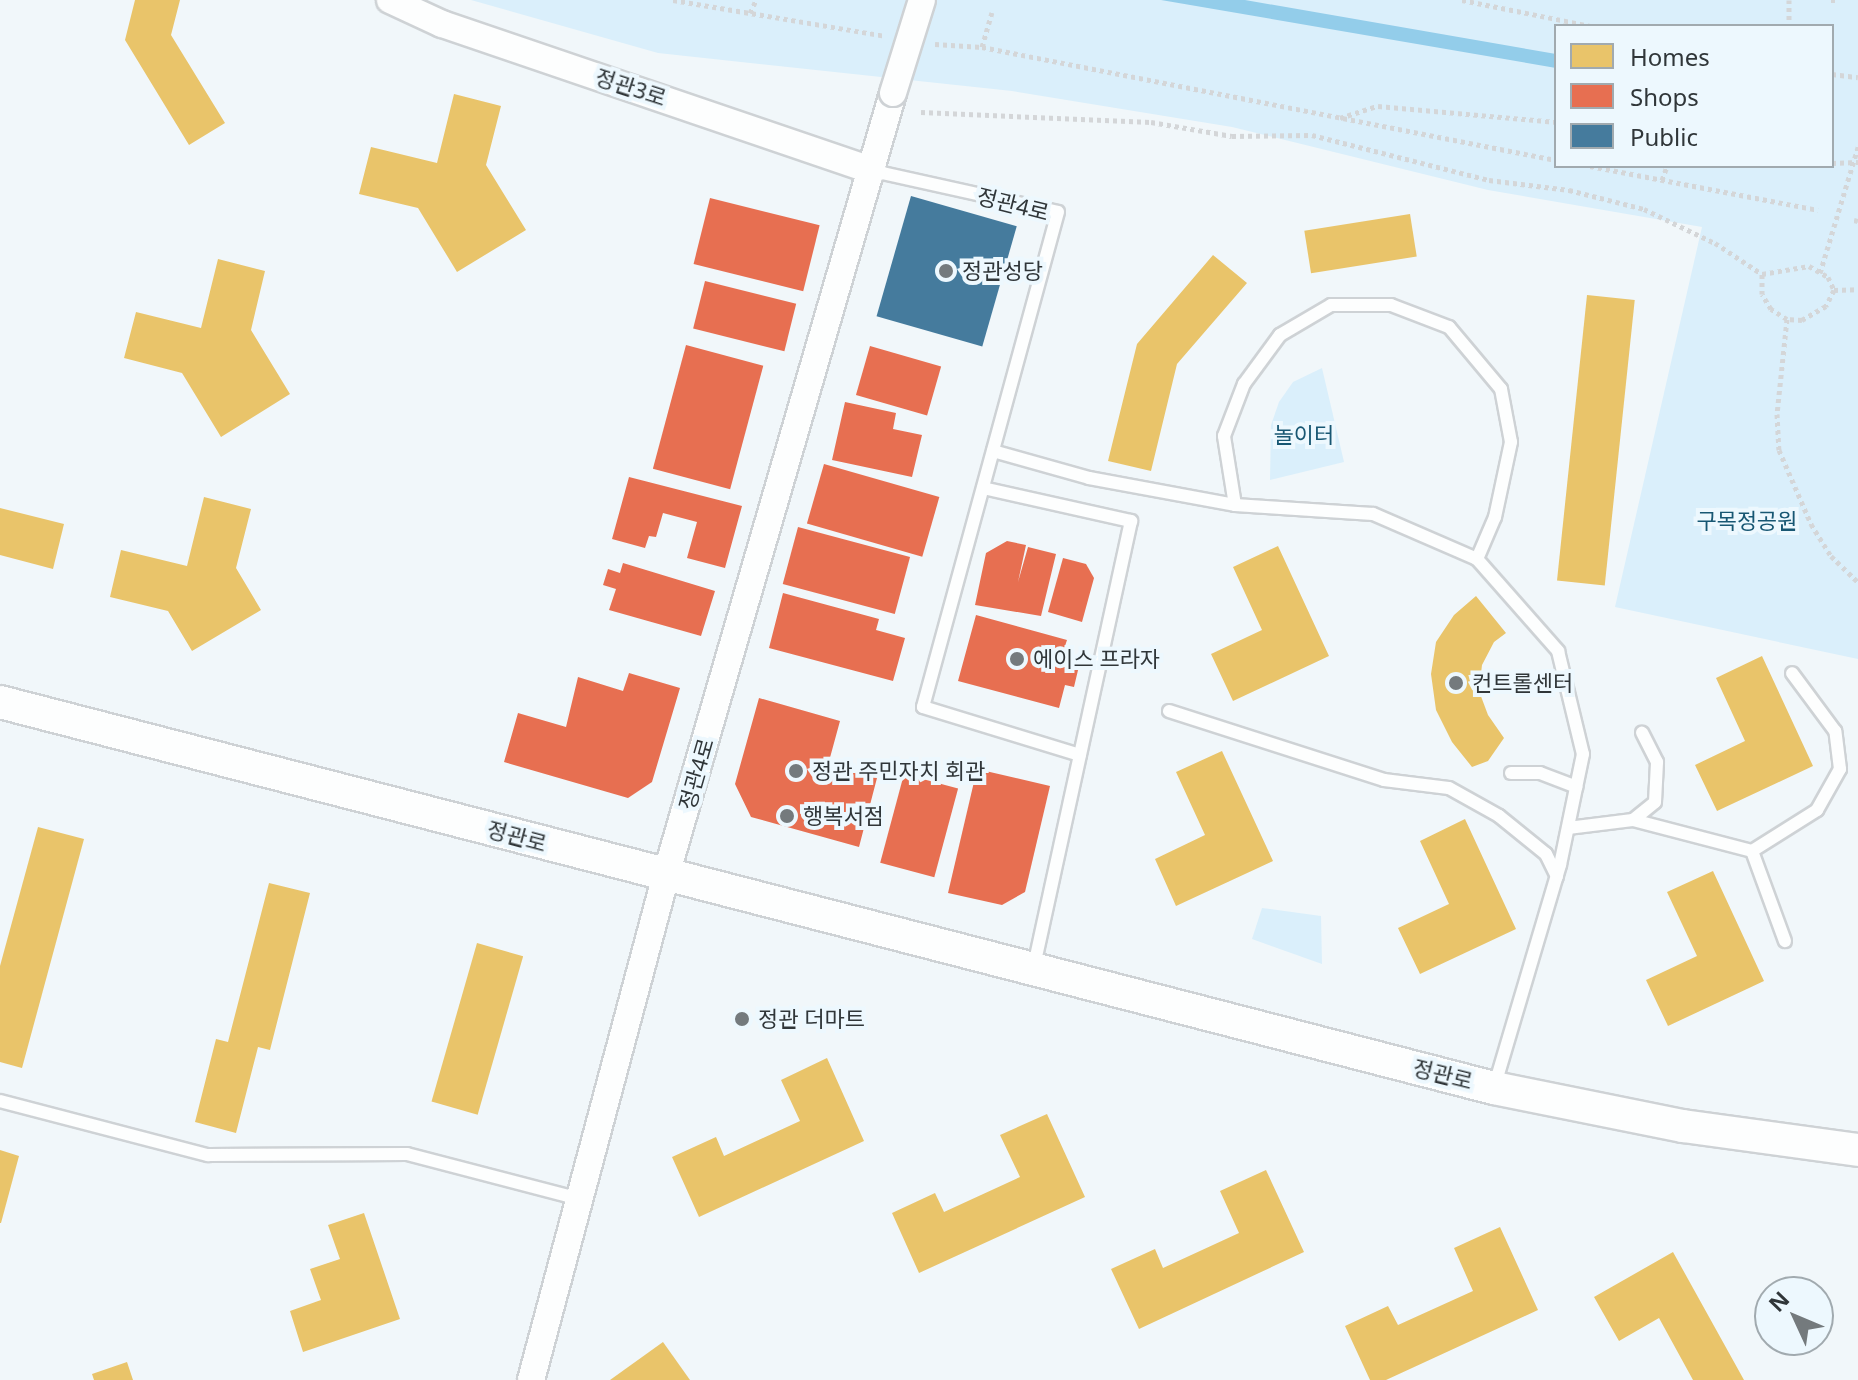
<!DOCTYPE html>
<html>
<head>
<meta charset="utf-8">
<style>
  body { margin:0 }
  #map { position:relative; width:1858px; height:1380px; overflow:hidden; background:#f1f7fa; font-family:"Noto Sans","Noto Sans KR",sans-serif }
  div>[style] { position:absolute }
  [style*='--x'] { left:calc(var(--x)*1px); top:calc(var(--y)*1px); width:calc(var(--w)*1px); rotate:calc(var(--a)*1deg) }
  .green>* { inset:0; background:#daeffb }
  .water>* { inset:0; background:#93cdea }
  .homes>* { inset:0; background:#e9c46a; transform-origin:0 0 }
  .shops>* { inset:0; background:#e76f51; transform-origin:0 0 }
  .public>* { inset:0; background:#457b9d; transform-origin:0 0 }
  .path>* { height:5px; margin-top:-2.5px; transform-origin:0; background:repeating-linear-gradient(90deg,#d4d6d8 0 4px,transparent 0 8px) }
  .roads { filter:drop-shadow(2px 0 #ced2d5) drop-shadow(-2px 0 #ced2d5) drop-shadow(0 2px #ced2d5) drop-shadow(0 -2px #ced2d5) }
  .service>* { height:12px; margin:-6px; padding:0 6px; transform-origin:6px; border-radius:6px; background:#fdfefe }
  .minor>* { height:26px; margin:-13px; padding:0 13px; transform-origin:13px; border-radius:13px; background:#fdfefe }
  .tertiary>* { height:32px; margin:-16px; padding:0 16px; transform-origin:16px; border-radius:16px; background:#fdfefe }
  .path-bridge>* { height:5px; margin-top:-2.5px; transform-origin:0; background:repeating-linear-gradient(90deg,#d4d6d8 0 4px,transparent 0 8px) }
  .bridges { filter:drop-shadow(2px 0 #ced2d5) drop-shadow(-2px 0 #ced2d5) drop-shadow(0 2px #ced2d5) drop-shadow(0 -2px #ced2d5) }
  .minor-bridge>* { height:26px; margin:-13px; padding:0 13px; transform-origin:13px; border-radius:13px; background:#fdfefe }
  .dots>* { width:22px; height:22px; translate:-50% -50%; box-sizing:border-box; border:4px solid #edf8fe; border-radius:50% }
  span { translate:-50% -50%; white-space:nowrap; text-align:center; line-height:1.15; -webkit-text-stroke:8px #edf8fe; paint-order:stroke }
  .street-label { font-size:22px; color:#303639 }
  .poi-label { font-size:22px; color:#303639 }
  .left { translate:0 -50%; text-align:left }
  .park-label { font-size:22px; color:#185773 }
  .legend { position:absolute; left:1554px; top:24px; width:280px; height:144px; box-sizing:border-box; background:#edf8fe; border:2px solid #a1aaaf; margin:0; padding:10px 14px; list-style:none; font-size:24px; color:#303639 }
  .legend li { display:flex; align-items:center; gap:16px; height:40px }
  .legend b { width:40px; border:2px solid #a1aaaf }
  .north { position:absolute; left:1754px; top:1276px; width:80px; height:80px; box-sizing:border-box; background:#edf8fe; border:2px solid #a1aaaf; border-radius:50%; rotate:314deg; font-size:22px; font-weight:700; line-height:32px; text-align:center; color:#303639 }
  .north::after { content:''; display:block; margin:auto; width:28px; height:36px; background:#747a7d; clip-path:polygon(50% 0,100% 100%,50% 72%,0 100%) }
</style>
</head>
<body>
<div id="map">
  <div class="green">
    <i style="clip-path:polygon(evenodd,471px 0,1858px 0,1858px 659px,1615px 607px,1702px 227px,1488px 190px,1232px 127px,1012px 91px,658px 53px,471px 0,1556px 26px,1832px 26px,1832px 166px,1556px 166px,1556px 26px)"></i>
    <i style="clip-path:polygon(1322px 368px,1344px 462px,1270px 480px,1271px 425px,1279px 402px,1293px 382px)"></i>
    <i style="clip-path:polygon(1262px 908px,1321px 916px,1322px 964px,1252px 939px)"></i>
  </div>
  <div class="water">
    <i style="clip-path:polygon(1161px 0,1245px 0,1556px 54px,1556px 68px)"></i>
  </div>
  <div class="homes">
    <i style="clip-path:polygon(135px 0,180px 0,171px 35px,225px 123px,189px 145px,125px 40px)"></i>
    <i style="clip-path:polygon(454px 94px,501px 106px,486px 165px,526px 230px,457px 272px,418px 208px,359px 194px,371px 147px,437px 163px)"></i>
    <i style="left:1410px;top:214px;width:43px;height:107px;rotate:81deg"></i>
    <i style="clip-path:polygon(1213px 255px,1247px 283px,1177px 364px,1151px 471px,1108px 461px,1137px 344px)"></i>
    <i style="clip-path:polygon(218px 259px,265px 271px,251px 330px,290px 394px,221px 437px,182px 373px,124px 358px,136px 312px,201px 328px)"></i>
    <i style="left:1587px;top:295px;width:48px;height:287px;rotate:6deg"></i>
    <i style="clip-path:polygon(204px 497px,251px 509px,236px 568px,261px 610px,192px 651px,168px 611px,110px 597px,121px 550px,187px 566px)"></i>
    <i style="clip-path:polygon(0 508px,64px 524px,53px 569px,0 555px)"></i>
    <i style="clip-path:polygon(1278px 546px,1329px 656px,1233px 701px,1211px 654px,1262px 630px,1233px 567px)"></i>
    <i style="clip-path:polygon(1476px 596px,1506px 633px,1494px 642px,1482px 665px,1479px 691px,1488px 715px,1504px 738px,1488px 761px,1472px 767px,1452px 742px,1436px 710px,1431px 674px,1436px 642px,1454px 615px)"></i>
    <i style="clip-path:polygon(1762px 656px,1813px 766px,1717px 811px,1695px 765px,1745px 741px,1716px 678px)"></i>
    <i style="clip-path:polygon(1222px 751px,1273px 861px,1176px 906px,1155px 859px,1205px 835px,1176px 772px)"></i>
    <i style="clip-path:polygon(1465px 819px,1516px 929px,1420px 974px,1398px 928px,1449px 904px,1420px 841px)"></i>
    <i style="clip-path:polygon(38px 827px,84px 839px,22px 1068px,0 1062px,0 966px)"></i>
    <i style="clip-path:polygon(1713px 871px,1764px 981px,1668px 1026px,1646px 980px,1697px 956px,1667px 892px)"></i>
    <i style="clip-path:polygon(269px 883px,310px 893px,270px 1050px,258px 1047px,236px 1133px,195px 1122px,216px 1039px,228px 1042px)"></i>
    <i style="left:477px;top:943px;width:48px;height:165px;rotate:16deg"></i>
    <i style="clip-path:polygon(827px 1058px,864px 1141px,699px 1217px,672px 1157px,716px 1137px,724px 1156px,800px 1121px,781px 1080px)"></i>
    <i style="clip-path:polygon(1047px 1114px,1085px 1197px,919px 1273px,892px 1213px,935px 1193px,944px 1212px,1020px 1177px,1000px 1135px)"></i>
    <i style="clip-path:polygon(0 1150px,19px 1156px,1px 1223px,0 1223px)"></i>
    <i style="clip-path:polygon(1266px 1170px,1304px 1252px,1139px 1329px,1111px 1269px,1155px 1249px,1163px 1268px,1239px 1233px,1220px 1191px)"></i>
    <i style="clip-path:polygon(364px 1213px,400px 1319px,303px 1352px,290px 1311px,321px 1300px,310px 1269px,340px 1259px,328px 1225px)"></i>
    <i style="clip-path:polygon(1500px 1227px,1538px 1310px,1386px 1380px,1370px 1380px,1345px 1326px,1388px 1306px,1398px 1325px,1473px 1291px,1454px 1248px)"></i>
    <i style="clip-path:polygon(1673px 1252px,1744px 1380px,1693px 1380px,1659px 1318px,1619px 1341px,1594px 1297px)"></i>
    <i style="clip-path:polygon(663px 1342px,690px 1380px,610px 1380px)"></i>
    <i style="clip-path:polygon(127px 1362px,133px 1380px,94px 1380px,92px 1374px)"></i>
  </div>
  <div class="shops">
    <i style="left:710px;top:198px;width:113px;height:68px;rotate:14deg"></i>
    <i style="left:705px;top:281px;width:94px;height:49px;rotate:14deg"></i>
    <i style="left:686px;top:345px;width:80px;height:128px;rotate:15deg"></i>
    <i style="left:870px;top:346px;width:74px;height:51px;rotate:16deg"></i>
    <i style="clip-path:polygon(845px 402px,896px 413px,893px 429px,922px 435px,912px 477px,832px 460px)"></i>
    <i style="left:824px;top:464px;width:120px;height:62px;rotate:16deg"></i>
    <i style="clip-path:polygon(629px 477px,742px 506px,725px 568px,687px 558px,697px 522px,663px 513px,656px 537px,649px 536px,645px 548px,612px 539px)"></i>
    <i style="left:798px;top:527px;width:116px;height:59px;rotate:15deg"></i>
    <i style="clip-path:polygon(1007px 541px,1026px 545px,1018px 582px,1028px 547px,1056px 554px,1041px 616px,975px 605px,986px 553px)"></i>
    <i style="clip-path:polygon(1063px 558px,1086px 564px,1094px 578px,1082px 622px,1048px 612px)"></i>
    <i style="clip-path:polygon(623px 563px,715px 591px,701px 636px,609px 610px,616px 589px,603px 585px,608px 569px,620px 573px)"></i>
    <i style="clip-path:polygon(783px 593px,879px 619px,876px 630px,905px 638px,893px 681px,769px 648px)"></i>
    <i style="clip-path:polygon(976px 615px,1067px 640px,1063px 652px,1072px 654px,1069px 663px,1079px 666px,1074px 687px,1065px 685px,1059px 708px,958px 681px)"></i>
    <i style="clip-path:polygon(629px 673px,680px 688px,652px 782px,628px 798px,504px 762px,518px 713px,566px 727px,578px 677px,623px 691px)"></i>
    <i style="clip-path:polygon(759px 698px,840px 721px,828px 765px,877px 778px,859px 847px,751px 817px,735px 784px)"></i>
    <i style="clip-path:polygon(977px 769px,1050px 786px,1025px 892px,1002px 905px,948px 893px)"></i>
    <i style="left:904px;top:774px;width:56px;height:92px;rotate:15deg"></i>
  </div>
  <div class="public">
    <i style="left:911px;top:196px;width:110px;height:125px;rotate:16deg"></i>
  </div>
  <div class="path">
    <i style="--x:673;--y:0;--w:215;--a:9.6"></i>
    <i style="--x:1462;--y:0;--w:132;--a:11.4"></i>
    <i style="--x:1789;--y:0;--w:26;--a:90"></i>
    <i style="--x:1831;--y:0;--w:8;--a:0"></i>
    <i style="--x:750;--y:13;--w:14;--a:-65"></i>
    <i style="--x:935;--y:44;--w:47;--a:3.7"></i>
    <i style="--x:982;--y:47;--w:585;--a:11.14"></i>
    <i style="--x:982;--y:47;--w:36;--a:-74"></i>
    <i style="--x:1832;--y:74;--w:26;--a:7"></i>
    <i style="--x:921;--y:112;--w:230;--a:2.5"></i>
    <i style="--x:1151;--y:122;--w:82;--a:9.8"></i>
    <i style="--x:1232;--y:136;--w:80;--a:-0.7"></i>
    <i style="--x:1312;--y:135;--w:183;--a:14.3"></i>
    <i style="--x:1489;--y:180;--w:81;--a:7.1"></i>
    <i style="--x:1569;--y:190;--w:77;--a:14.2"></i>
    <i style="--x:1644;--y:209;--w:79;--a:25.6"></i>
    <i style="--x:1715;--y:243;--w:56;--a:33.4"></i>
    <i style="--x:1762;--y:274;--w:48;--a:-9.7"></i>
    <i style="--x:1809;--y:266;--w:22;--a:30"></i>
    <i style="--x:1828;--y:277;--w:14;--a:65"></i>
    <i style="--x:1834;--y:290;--w:18;--a:117"></i>
    <i style="--x:1826;--y:306;--w:28;--a:150"></i>
    <i style="--x:1802;--y:320;--w:15;--a:-176"></i>
    <i style="--x:1787;--y:319;--w:19;--a:-148"></i>
    <i style="--x:1771;--y:309;--w:17;--a:-121"></i>
    <i style="--x:1762;--y:294;--w:20;--a:-90"></i>
    <i style="--x:1340;--y:118;--w:40;--a:-18"></i>
    <i style="--x:1378;--y:106;--w:179;--a:5.1"></i>
    <i style="--x:1832;--y:163;--w:26;--a:-2"></i>
    <i style="--x:1590;--y:166;--w:232;--a:10.9"></i>
    <i style="--x:1662;--y:180;--w:15;--a:-70"></i>
    <i style="--x:1854;--y:220;--w:4;--a:14"></i>
    <i style="--x:1834;--y:290;--w:24;--a:-2"></i>
    <i style="--x:1787;--y:319;--w:96;--a:96"></i>
    <i style="--x:1777;--y:414;--w:36;--a:87"></i>
    <i style="--x:1779;--y:450;--w:81;--a:66.6"></i>
    <i style="--x:1811;--y:524;--w:38;--a:58"></i>
    <i style="--x:1831;--y:556;--w:37;--a:44"></i>
  </div>
  <div class="roads">
    <div class="service">
      <i style="--x:873;--y:171;--w:189;--a:12.5"></i>
      <i style="--x:1058;--y:212;--w:513;--a:105.26"></i>
      <i style="--x:923;--y:707;--w:164;--a:17"></i>
      <i style="--x:993;--y:451;--w:100;--a:15.7"></i>
      <i style="--x:1089;--y:478;--w:148;--a:10.5"></i>
      <i style="--x:1235;--y:505;--w:138;--a:3.7"></i>
      <i style="--x:1373;--y:514;--w:113;--a:23.4"></i>
      <i style="--x:1477;--y:559;--w:123;--a:48.6"></i>
      <i style="--x:1558;--y:651;--w:106;--a:76.4"></i>
      <i style="--x:1583;--y:754;--w:113;--a:101.7"></i>
      <i style="--x:1560;--y:865;--w:233;--a:106.5"></i>
      <i style="--x:983;--y:488;--w:152;--a:12.6"></i>
      <i style="--x:1131;--y:521;--w:456;--a:102.3"></i>
      <i style="--x:1235;--y:505;--w:70;--a:-99.1"></i>
      <i style="--x:1224;--y:436;--w:56;--a:-69"></i>
      <i style="--x:1244;--y:384;--w:61;--a:-53.7"></i>
      <i style="--x:1280;--y:335;--w:59;--a:-30.5"></i>
      <i style="--x:1331;--y:305;--w:60;--a:0"></i>
      <i style="--x:1391;--y:305;--w:62;--a:20.8"></i>
      <i style="--x:1449;--y:327;--w:81;--a:50"></i>
      <i style="--x:1501;--y:389;--w:54;--a:79.3"></i>
      <i style="--x:1511;--y:442;--w:77;--a:102"></i>
      <i style="--x:1495;--y:517;--w:46;--a:113.2"></i>
      <i style="--x:1169;--y:711;--w:226;--a:17.8"></i>
      <i style="--x:1384;--y:780;--w:65;--a:7"></i>
      <i style="--x:1449;--y:788;--w:57;--a:29.2"></i>
      <i style="--x:1499;--y:816;--w:60;--a:39"></i>
      <i style="--x:1546;--y:854;--w:25;--a:64"></i>
      <i style="--x:1511;--y:773;--w:29;--a:0"></i>
      <i style="--x:1540;--y:773;--w:39;--a:21"></i>
      <i style="--x:1633;--y:820;--w:123;--a:14.6"></i>
      <i style="--x:1752;--y:851;--w:96;--a:69.9"></i>
      <i style="--x:1568;--y:828;--w:65;--a:-7"></i>
      <i style="--x:1633;--y:820;--w:28;--a:-39"></i>
      <i style="--x:1655;--y:802;--w:40;--a:-87.1"></i>
      <i style="--x:1657;--y:762;--w:33;--a:-117"></i>
      <i style="--x:1752;--y:851;--w:77;--a:-32.2"></i>
      <i style="--x:1817;--y:810;--w:47;--a:-60.7"></i>
      <i style="--x:1840;--y:769;--w:38;--a:-97"></i>
      <i style="--x:1835;--y:731;--w:72;--a:-126.6"></i>
      <i style="--x:0;--y:1101;--w:215;--a:14.6"></i>
      <i style="--x:208;--y:1155;--w:199;--a:-0.3"></i>
      <i style="--x:407;--y:1154;--w:179;--a:14.6"></i>
    </div>
    <div class="minor">
      <i style="--x:390;--y:0;--w:57;--a:24.8"></i>
      <i style="--x:442;--y:24;--w:455;--a:18.8"></i>
      <i style="--x:531;--y:1380;--w:523;--a:-75.03"></i>
      <i style="--x:666;--y:875;--w:814;--a:-73.81"></i>
    </div>
    <div class="tertiary">
      <i style="--x:0;--y:702;--w:1543;--a:14.49"></i>
      <i style="--x:1494;--y:1088;--w:193;--a:11.4"></i>
      <i style="--x:1683;--y:1126;--w:177;--a:7.8"></i>
    </div>
  </div>
  <div class="path-bridge">
    <i style="--x:1820;--y:273;--w:132;--a:-73.2"></i>
  </div>
  <div class="bridges">
    <div class="minor-bridge">
      <i style="--x:893;--y:93;--w:97;--a:-72.7"></i>
    </div>
  </div>
  <div class="dots">
    <i style="left:946px;top:271px;background:#747a7d"></i>
    <i style="left:1017px;top:659px;background:#747a7d"></i>
    <i style="left:1456px;top:683px;background:#747a7d"></i>
    <i style="left:796px;top:771px;background:#747a7d"></i>
    <i style="left:787px;top:816px;background:#747a7d"></i>
    <i style="left:742px;top:1019px;background:#747a7d"></i>
  </div>
  <div class="street-label">
    <span style="left:631px;top:87px;rotate:18deg">정관3로</span>
    <span style="left:1013px;top:204px;rotate:14deg">정관4로</span>
    <span style="left:696px;top:774px;rotate:-74deg">정관4로</span>
    <span style="left:517px;top:836px;rotate:15deg">정관로</span>
    <span style="left:1443px;top:1074px;rotate:14deg">정관로</span>
  </div>
  <div class="poi-label">
    <span class="left" style="left:962px;top:271px">정관성당</span>
    <span class="left" style="left:1033px;top:659px">에이스 프라자</span>
    <span class="left" style="left:1472px;top:683px">컨트롤센터</span>
    <span class="left" style="left:812px;top:771px">정관 주민자치 회관</span>
    <span class="left" style="left:803px;top:816px">행복서점</span>
    <span class="left" style="left:758px;top:1019px">정관 더마트</span>
  </div>
  <div class="park-label">
    <span style="left:1304px;top:435px">놀이터</span>
    <span style="left:1747px;top:521px">구목정공원</span>
  </div>
  <ul class="legend">
  <li><b style="height:22px;background:#e9c46a"></b>Homes</li>
  <li><b style="height:22px;background:#e76f51"></b>Shops</li>
  <li><b style="height:22px;background:#457b9d"></b>Public</li>
  </ul>
  <div class="north">N</div>
</div>
</body>
</html>
